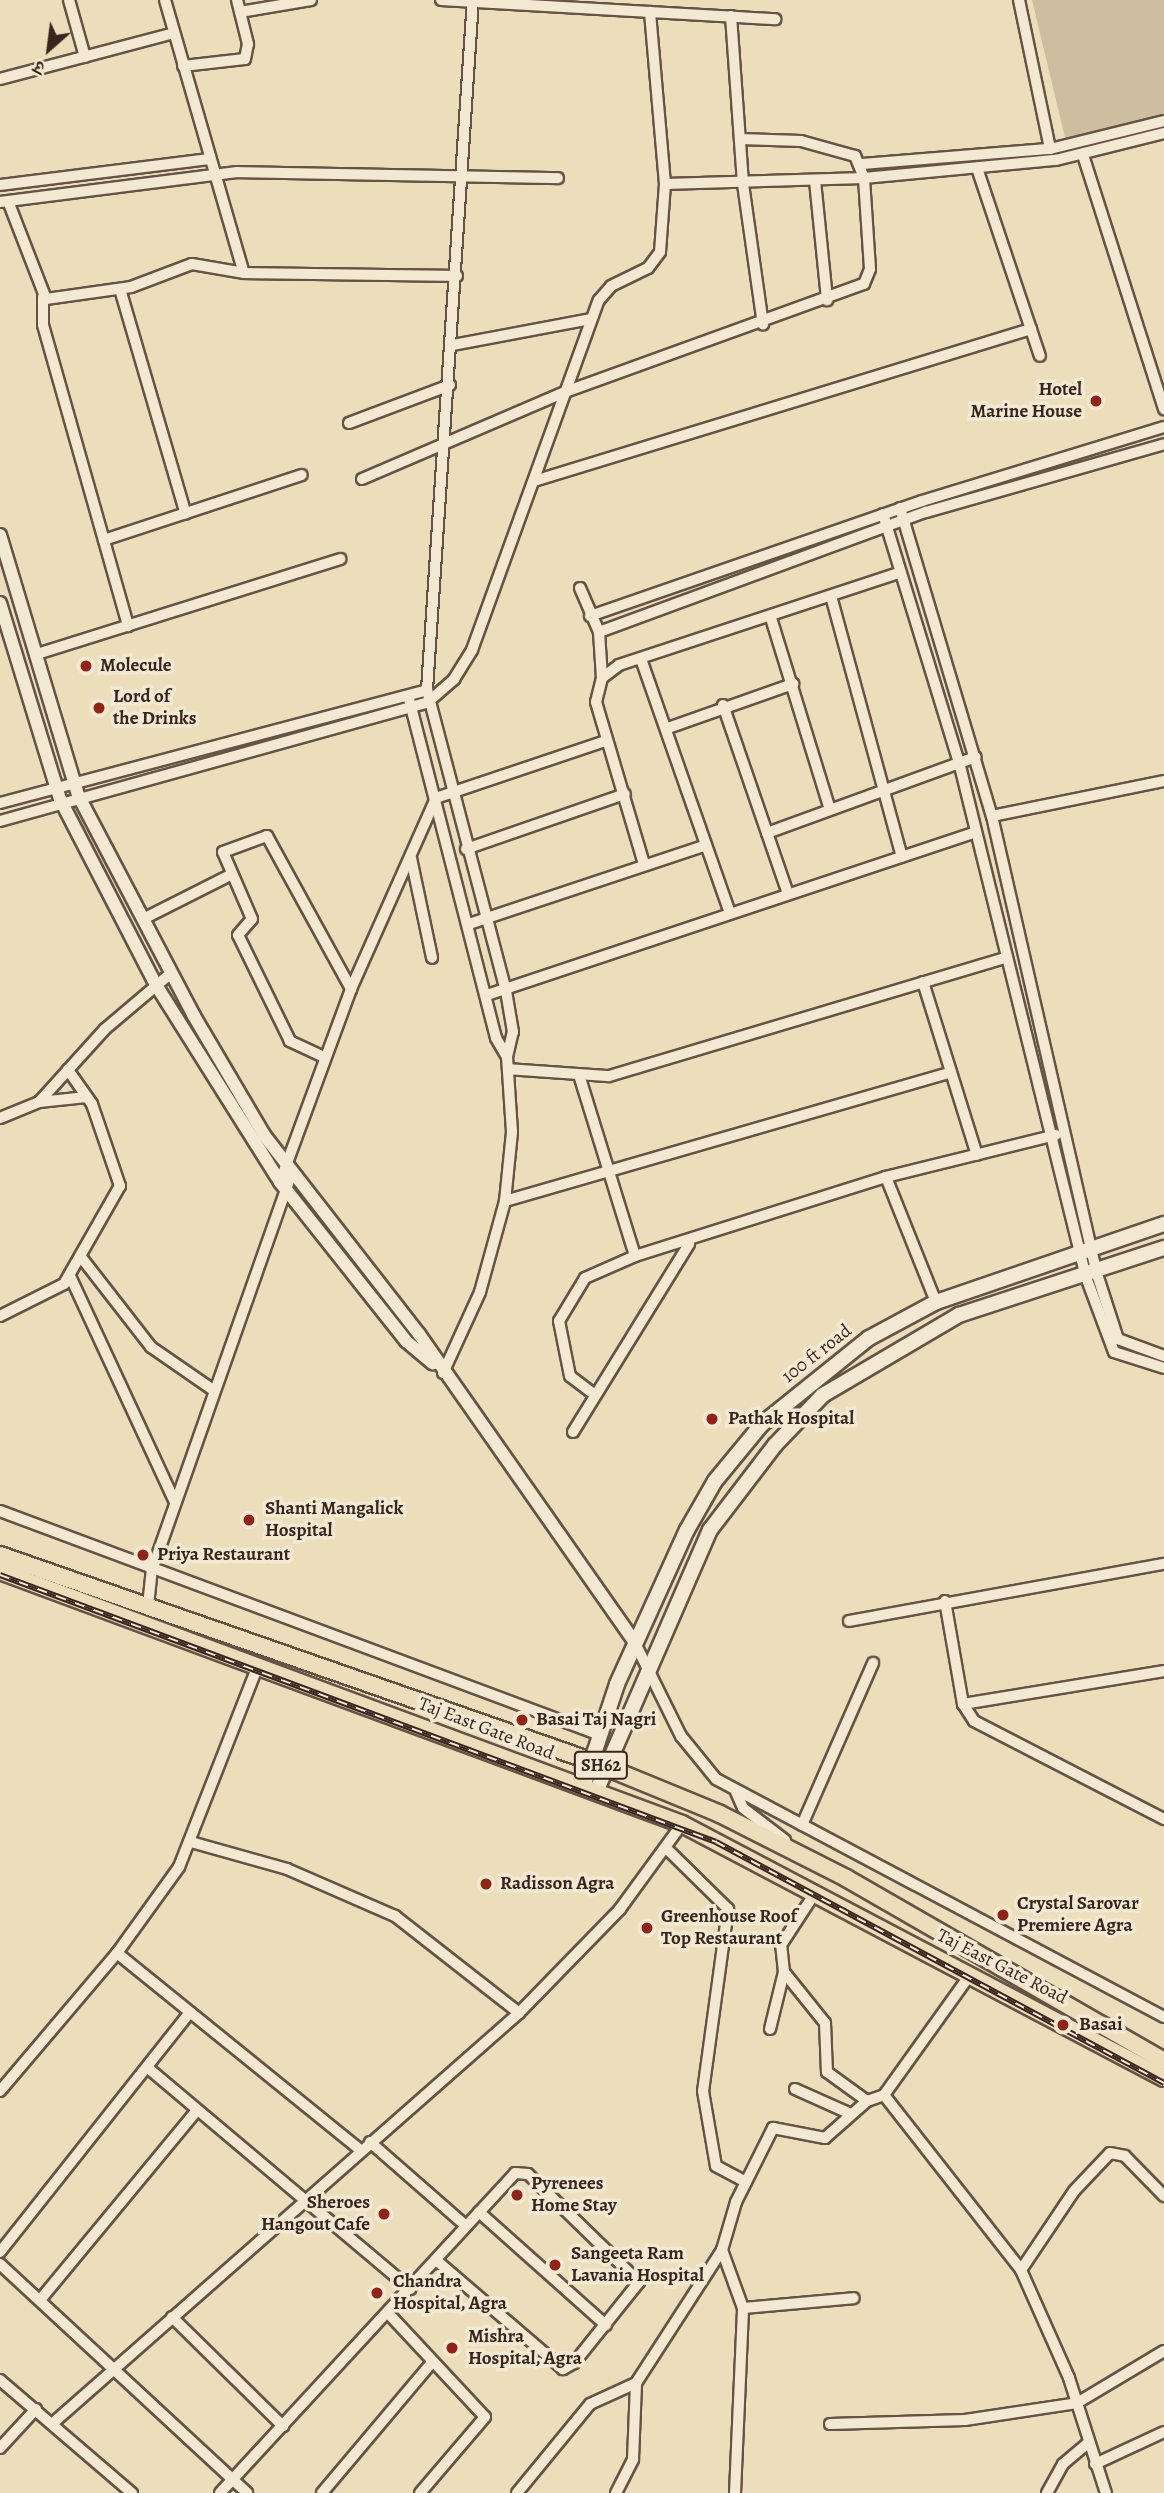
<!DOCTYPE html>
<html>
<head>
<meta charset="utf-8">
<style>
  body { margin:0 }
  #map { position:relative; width:1164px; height:2493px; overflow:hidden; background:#ecddbb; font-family:Alegreya,"Noto Serif Devanagari",serif }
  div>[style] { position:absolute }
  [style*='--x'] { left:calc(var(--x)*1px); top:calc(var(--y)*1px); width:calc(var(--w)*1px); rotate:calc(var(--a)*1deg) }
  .green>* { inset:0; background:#cdbea0 }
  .roads { filter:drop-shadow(2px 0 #655345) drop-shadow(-2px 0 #655345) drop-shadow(0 2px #655345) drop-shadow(0 -2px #655345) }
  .minor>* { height:10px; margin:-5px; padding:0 5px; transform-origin:5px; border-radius:5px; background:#f3e9d3 }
  .tertiary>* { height:12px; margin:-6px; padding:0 6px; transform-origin:6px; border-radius:6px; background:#f3e9d3 }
  .secondary>* { height:14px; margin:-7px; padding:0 7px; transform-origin:7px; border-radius:7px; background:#f3e9d3 }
  .primary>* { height:16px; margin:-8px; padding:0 8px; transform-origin:8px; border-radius:8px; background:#ecddbb }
  .rail>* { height:6px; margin-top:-3px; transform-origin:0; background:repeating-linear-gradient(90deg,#f3e9d3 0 10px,#38251e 0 20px); box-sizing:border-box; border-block:2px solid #38251e }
  .dots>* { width:19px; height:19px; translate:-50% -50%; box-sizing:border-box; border:4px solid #f3e9d3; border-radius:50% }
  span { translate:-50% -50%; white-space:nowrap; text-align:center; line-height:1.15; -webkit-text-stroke:7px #f3e9d3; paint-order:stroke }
  .shield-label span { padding:2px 5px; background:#f3e9d3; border:2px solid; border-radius:5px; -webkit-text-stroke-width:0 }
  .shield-label { font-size:18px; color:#38251e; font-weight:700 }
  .poi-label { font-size:19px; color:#38251e; font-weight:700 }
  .right { translate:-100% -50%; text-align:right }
  .left { translate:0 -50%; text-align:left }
  .street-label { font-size:19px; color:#38251e }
  .north { position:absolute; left:14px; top:14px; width:70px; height:70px; -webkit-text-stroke:5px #f3e9d3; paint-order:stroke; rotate:208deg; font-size:19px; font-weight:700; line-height:28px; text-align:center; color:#38251e }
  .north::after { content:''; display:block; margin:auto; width:24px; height:32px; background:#38251e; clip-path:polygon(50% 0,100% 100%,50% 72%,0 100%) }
</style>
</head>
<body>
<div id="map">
  <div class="green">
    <i style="clip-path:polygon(1032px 0,1164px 0,1164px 124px,1067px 146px)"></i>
  </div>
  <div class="roads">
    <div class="minor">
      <i style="--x:69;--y:0;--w:59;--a:74.3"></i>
      <i style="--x:165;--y:0;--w:284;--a:73.9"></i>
      <i style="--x:244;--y:273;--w:213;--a:0.8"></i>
      <i style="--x:441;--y:0;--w:335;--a:3.3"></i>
      <i style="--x:1019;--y:0;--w:152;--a:78.2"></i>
      <i style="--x:240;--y:12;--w:72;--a:-9.6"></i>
      <i style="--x:731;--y:16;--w:168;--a:85.9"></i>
      <i style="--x:743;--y:184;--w:142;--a:81.9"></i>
      <i style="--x:183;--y:66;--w:62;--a:-6.4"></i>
      <i style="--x:245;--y:59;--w:15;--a:-79"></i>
      <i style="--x:248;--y:44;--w:45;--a:-104"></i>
      <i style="--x:0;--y:79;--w:180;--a:-14.8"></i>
      <i style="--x:1083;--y:155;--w:267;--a:72.3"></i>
      <i style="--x:862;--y:164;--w:189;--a:-4.6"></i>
      <i style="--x:1050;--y:149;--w:117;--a:-13.8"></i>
      <i style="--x:977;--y:168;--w:198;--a:71.5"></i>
      <i style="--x:815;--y:181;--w:120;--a:84.2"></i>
      <i style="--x:665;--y:184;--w:199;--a:-1.7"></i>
      <i style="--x:864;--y:178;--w:193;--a:-5.4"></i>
      <i style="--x:1056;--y:160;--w:111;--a:-14"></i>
      <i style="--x:0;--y:185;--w:210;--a:-7.1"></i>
      <i style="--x:8;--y:201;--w:105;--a:68.8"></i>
      <i style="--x:46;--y:299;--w:86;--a:-8"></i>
      <i style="--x:131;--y:287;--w:65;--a:-20.7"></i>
      <i style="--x:192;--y:264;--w:53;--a:9.8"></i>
      <i style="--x:0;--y:202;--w:239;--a:-7.2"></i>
      <i style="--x:237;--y:172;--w:321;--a:1.1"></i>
      <i style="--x:120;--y:289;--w:234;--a:73.7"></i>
      <i style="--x:43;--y:297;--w:28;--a:90"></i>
      <i style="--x:43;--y:325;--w:313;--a:74.2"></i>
      <i style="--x:453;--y:345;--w:140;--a:-10.7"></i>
      <i style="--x:349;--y:423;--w:108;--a:-20.6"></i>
      <i style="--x:362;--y:479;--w:221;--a:-23.2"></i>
      <i style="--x:565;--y:392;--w:318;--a:-19.9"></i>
      <i style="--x:864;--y:284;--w:16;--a:-68"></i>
      <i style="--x:870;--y:269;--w:91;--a:-93.8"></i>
      <i style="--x:864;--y:178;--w:24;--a:-112"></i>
      <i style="--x:855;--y:156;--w:56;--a:-164.5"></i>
      <i style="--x:801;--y:141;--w:61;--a:-178.1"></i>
      <i style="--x:534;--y:481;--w:520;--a:-17.01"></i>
      <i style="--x:900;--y:508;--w:321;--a:73.4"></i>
      <i style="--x:992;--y:816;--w:470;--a:77.1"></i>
      <i style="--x:1097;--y:1274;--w:68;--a:72.1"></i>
      <i style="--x:1118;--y:1339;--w:49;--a:20.3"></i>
      <i style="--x:883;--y:514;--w:259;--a:73"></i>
      <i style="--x:959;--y:762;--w:530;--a:76.15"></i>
      <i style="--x:1086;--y:1277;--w:80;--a:69.5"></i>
      <i style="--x:1114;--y:1352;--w:52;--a:17.7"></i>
      <i style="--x:104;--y:540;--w:208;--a:-18.2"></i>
      <i style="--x:580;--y:588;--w:48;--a:66.6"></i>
      <i style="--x:599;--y:632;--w:46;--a:86.3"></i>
      <i style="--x:831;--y:596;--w:270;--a:74.8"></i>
      <i style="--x:590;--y:616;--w:351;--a:-19.1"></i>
      <i style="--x:922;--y:501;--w:253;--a:-17"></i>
      <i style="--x:771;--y:618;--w:197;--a:72.9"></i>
      <i style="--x:599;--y:632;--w:348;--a:-20.2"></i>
      <i style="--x:926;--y:512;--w:248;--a:-15.9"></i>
      <i style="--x:37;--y:654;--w:318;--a:-17.4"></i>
      <i style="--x:641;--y:659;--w:269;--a:70.7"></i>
      <i style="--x:409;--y:699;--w:350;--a:75.6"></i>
      <i style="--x:496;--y:1038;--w:22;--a:60"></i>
      <i style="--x:723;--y:705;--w:200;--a:71"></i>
      <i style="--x:668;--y:728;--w:133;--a:-19.4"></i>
      <i style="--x:0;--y:803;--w:442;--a:-14.8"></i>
      <i style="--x:992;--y:816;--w:176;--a:-11.5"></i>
      <i style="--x:0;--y:821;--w:444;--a:-15.5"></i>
      <i style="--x:428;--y:702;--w:35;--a:-41"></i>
      <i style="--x:454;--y:679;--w:34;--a:-58"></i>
      <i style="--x:472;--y:650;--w:372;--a:-70.1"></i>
      <i style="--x:599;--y:300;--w:18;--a:-49"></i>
      <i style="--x:611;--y:286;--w:41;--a:-25.9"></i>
      <i style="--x:648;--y:268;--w:20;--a:-53"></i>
      <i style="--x:660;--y:252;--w:68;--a:-85.8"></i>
      <i style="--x:665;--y:184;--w:173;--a:-95"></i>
      <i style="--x:767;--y:833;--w:222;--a:-20"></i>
      <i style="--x:466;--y:849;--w:168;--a:-19.1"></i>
      <i style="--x:411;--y:858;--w:102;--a:78.1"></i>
      <i style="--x:644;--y:864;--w:169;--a:-106.5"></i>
      <i style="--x:596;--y:702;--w:25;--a:-76"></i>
      <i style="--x:602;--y:678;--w:21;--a:-37"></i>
      <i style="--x:619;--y:665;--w:294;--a:-18.2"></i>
      <i style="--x:149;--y:916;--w:91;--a:-26.8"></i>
      <i style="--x:469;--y:924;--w:248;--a:-18.4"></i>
      <i style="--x:923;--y:982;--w:181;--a:72.7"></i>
      <i style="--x:487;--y:995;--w:515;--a:-18.43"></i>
      <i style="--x:324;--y:1057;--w:38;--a:-155"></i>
      <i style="--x:290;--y:1041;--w:118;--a:-116.1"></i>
      <i style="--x:238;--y:935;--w:21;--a:-49"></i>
      <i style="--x:252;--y:919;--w:73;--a:-113.4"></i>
      <i style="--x:223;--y:852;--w:47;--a:-20"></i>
      <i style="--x:267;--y:836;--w:175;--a:61.2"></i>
      <i style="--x:508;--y:1069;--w:101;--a:4"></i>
      <i style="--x:609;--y:1076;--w:415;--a:-16.6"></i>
      <i style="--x:580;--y:1078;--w:186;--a:72.8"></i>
      <i style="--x:635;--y:1256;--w:263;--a:-17.5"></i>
      <i style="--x:886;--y:1177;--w:175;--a:-13.9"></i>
      <i style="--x:39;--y:1102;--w:48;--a:-5.9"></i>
      <i style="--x:0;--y:1118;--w:42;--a:-22.3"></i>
      <i style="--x:39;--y:1102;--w:98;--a:-47.9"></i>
      <i style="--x:105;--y:1029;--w:85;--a:-40.2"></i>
      <i style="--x:886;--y:1177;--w:135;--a:68.2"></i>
      <i style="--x:280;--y:1182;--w:206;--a:-69.8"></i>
      <i style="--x:351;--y:989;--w:209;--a:-66"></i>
      <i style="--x:436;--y:798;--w:178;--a:-18.6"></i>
      <i style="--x:505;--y:1201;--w:464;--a:-16.1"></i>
      <i style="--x:81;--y:1257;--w:114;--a:52.1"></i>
      <i style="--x:151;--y:1347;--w:75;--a:34.7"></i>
      <i style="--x:70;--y:1276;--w:249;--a:65.1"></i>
      <i style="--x:0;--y:1316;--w:72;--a:-26.6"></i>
      <i style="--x:64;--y:1284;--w:113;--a:-60.3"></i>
      <i style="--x:120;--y:1186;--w:87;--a:-108.9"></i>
      <i style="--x:92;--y:1104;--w:42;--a:-125.2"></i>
      <i style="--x:443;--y:1373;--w:89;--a:-65.4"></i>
      <i style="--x:480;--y:1292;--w:94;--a:-74.6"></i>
      <i style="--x:505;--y:1201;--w:69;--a:-84.2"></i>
      <i style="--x:512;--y:1132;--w:75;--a:-93.8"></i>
      <i style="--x:507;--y:1057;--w:26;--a:-77"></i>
      <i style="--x:513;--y:1032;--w:42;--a:-99.7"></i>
      <i style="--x:506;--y:991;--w:311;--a:-104.7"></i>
      <i style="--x:427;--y:690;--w:692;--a:-86.19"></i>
      <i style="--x:595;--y:1395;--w:31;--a:-143"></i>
      <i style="--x:570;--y:1376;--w:56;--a:-101.3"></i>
      <i style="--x:559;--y:1321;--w:50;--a:-58.8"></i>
      <i style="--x:585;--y:1278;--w:55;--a:-23.7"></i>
      <i style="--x:573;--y:1432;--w:221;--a:-58.3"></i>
      <i style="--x:0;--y:1511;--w:640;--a:20.47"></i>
      <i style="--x:945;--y:1601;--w:105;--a:80.1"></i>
      <i style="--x:963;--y:1704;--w:20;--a:57"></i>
      <i style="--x:974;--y:1721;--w:214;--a:27.3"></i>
      <i style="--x:148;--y:1606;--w:36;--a:-84"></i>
      <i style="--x:152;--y:1570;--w:421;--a:-70.6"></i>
      <i style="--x:849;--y:1621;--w:320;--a:-10.3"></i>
      <i style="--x:635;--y:1643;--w:104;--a:63.7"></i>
      <i style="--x:681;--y:1736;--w:55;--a:50.9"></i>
      <i style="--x:716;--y:1779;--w:507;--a:27.98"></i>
      <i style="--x:963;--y:1704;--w:204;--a:-9.3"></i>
      <i style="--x:736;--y:1792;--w:17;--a:66"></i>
      <i style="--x:743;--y:1808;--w:53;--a:37.3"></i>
      <i style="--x:802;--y:1825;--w:177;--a:-66.3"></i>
      <i style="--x:191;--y:1842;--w:100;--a:15.7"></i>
      <i style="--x:287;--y:1869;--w:118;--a:23.5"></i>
      <i style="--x:395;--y:1916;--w:157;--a:38"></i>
      <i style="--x:667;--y:1849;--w:86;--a:44.5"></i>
      <i style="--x:728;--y:1909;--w:184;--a:97.8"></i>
      <i style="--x:703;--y:2091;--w:76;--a:80.2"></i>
      <i style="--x:716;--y:2166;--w:34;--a:28"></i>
      <i style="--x:117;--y:1953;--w:313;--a:39"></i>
      <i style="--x:784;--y:1972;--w:65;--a:51.2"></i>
      <i style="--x:825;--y:2023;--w:49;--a:87.7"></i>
      <i style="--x:827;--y:2072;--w:49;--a:35.9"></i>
      <i style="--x:770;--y:2029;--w:59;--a:-76.2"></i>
      <i style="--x:784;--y:1972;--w:27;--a:-96"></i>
      <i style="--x:781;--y:1945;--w:62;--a:-56.8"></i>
      <i style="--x:148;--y:2068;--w:343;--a:40.1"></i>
      <i style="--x:795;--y:2089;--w:61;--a:24.1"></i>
      <i style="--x:0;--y:2091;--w:181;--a:-49.7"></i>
      <i style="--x:117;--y:1953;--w:106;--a:-54.2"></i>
      <i style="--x:179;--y:1867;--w:214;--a:-68.6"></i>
      <i style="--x:884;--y:2095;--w:222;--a:51.9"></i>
      <i style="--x:1021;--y:2270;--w:118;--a:66"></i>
      <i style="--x:1069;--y:2378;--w:121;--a:72.2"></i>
      <i style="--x:370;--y:2142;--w:128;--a:41.2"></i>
      <i style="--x:479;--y:2212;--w:170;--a:41.7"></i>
      <i style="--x:0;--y:2252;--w:306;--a:-51.6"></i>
      <i style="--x:0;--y:2264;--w:337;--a:42.8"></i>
      <i style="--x:1021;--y:2270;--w:95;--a:-56.1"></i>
      <i style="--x:1074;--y:2191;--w:52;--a:-46.5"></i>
      <i style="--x:1110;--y:2153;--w:15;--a:11"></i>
      <i style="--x:1125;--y:2156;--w:56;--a:45.7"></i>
      <i style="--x:40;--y:2300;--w:246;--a:-50.4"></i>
      <i style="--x:743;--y:2308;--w:111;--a:-5.1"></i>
      <i style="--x:388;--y:2313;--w:142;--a:47"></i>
      <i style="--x:485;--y:2417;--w:100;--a:130.5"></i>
      <i style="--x:172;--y:2317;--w:156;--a:44.5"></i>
      <i style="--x:0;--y:2380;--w:174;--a:40.6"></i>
      <i style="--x:53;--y:2423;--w:621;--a:-41.34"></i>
      <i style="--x:519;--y:2013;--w:145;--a:-45.8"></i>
      <i style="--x:620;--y:1909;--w:105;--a:-53.9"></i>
      <i style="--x:830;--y:2424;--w:135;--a:-1.7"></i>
      <i style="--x:965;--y:2420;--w:113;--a:-8.6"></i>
      <i style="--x:1077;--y:2403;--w:101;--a:-30.9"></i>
      <i style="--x:0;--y:2448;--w:53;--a:-47.3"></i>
      <i style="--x:1095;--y:2464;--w:76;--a:-24.9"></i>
      <i style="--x:220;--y:2493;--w:435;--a:-47.3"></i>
      <i style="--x:515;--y:2173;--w:13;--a:4"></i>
      <i style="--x:528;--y:2174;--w:155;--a:44.2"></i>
      <i style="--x:639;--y:2282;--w:104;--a:128.7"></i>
      <i style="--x:574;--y:2363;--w:13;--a:151"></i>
      <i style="--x:563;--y:2369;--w:167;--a:-139.4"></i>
      <i style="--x:322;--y:2493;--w:172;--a:-49.9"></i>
      <i style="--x:517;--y:2493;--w:115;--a:-50.6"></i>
      <i style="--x:590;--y:2404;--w:51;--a:-24.5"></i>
      <i style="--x:616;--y:2493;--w:38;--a:-63"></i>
      <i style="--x:633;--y:2459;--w:76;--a:-87.7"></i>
      <i style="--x:636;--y:2383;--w:158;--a:-57.1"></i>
      <i style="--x:735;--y:2493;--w:185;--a:-87.5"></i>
      <i style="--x:743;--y:2308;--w:62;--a:-109.9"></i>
      <i style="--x:722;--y:2250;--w:50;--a:-73.7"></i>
      <i style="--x:736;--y:2202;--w:83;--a:-63.4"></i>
      <i style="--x:773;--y:2128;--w:53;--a:10.9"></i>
      <i style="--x:825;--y:2138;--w:56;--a:-41.4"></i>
      <i style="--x:867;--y:2101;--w:18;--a:-19"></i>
      <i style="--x:884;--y:2095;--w:148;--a:-54.4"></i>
      <i style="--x:1047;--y:2493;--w:33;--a:-61"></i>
      <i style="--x:1063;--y:2464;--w:33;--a:-40"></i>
    </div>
    <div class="tertiary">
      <i style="--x:0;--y:535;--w:271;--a:73.3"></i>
      <i style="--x:78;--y:795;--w:250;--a:62.3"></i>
      <i style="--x:194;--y:1016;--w:138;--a:59.5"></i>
      <i style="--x:264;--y:1135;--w:252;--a:52.1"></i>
      <i style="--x:419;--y:1334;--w:377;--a:55"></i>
      <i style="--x:0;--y:603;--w:205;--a:73"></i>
      <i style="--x:60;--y:799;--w:209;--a:62.7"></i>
      <i style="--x:156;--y:985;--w:233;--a:57.8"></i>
      <i style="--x:280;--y:1182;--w:203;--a:51.6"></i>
      <i style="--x:406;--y:1341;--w:35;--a:40"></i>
    </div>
    <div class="secondary">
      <i style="--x:583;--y:1787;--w:108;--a:-71.7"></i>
      <i style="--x:617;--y:1684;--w:169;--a:-65.6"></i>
      <i style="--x:687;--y:1530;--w:56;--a:-60.3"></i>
      <i style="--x:715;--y:1481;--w:74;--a:-50.5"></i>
      <i style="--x:762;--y:1424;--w:137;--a:-38.8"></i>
      <i style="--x:869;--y:1338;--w:76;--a:-28.2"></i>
      <i style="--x:936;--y:1302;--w:241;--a:-18.9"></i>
      <i style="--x:596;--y:1792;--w:286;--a:-66.5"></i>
      <i style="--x:710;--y:1530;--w:107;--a:-52.6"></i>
      <i style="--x:775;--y:1445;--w:69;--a:-46.2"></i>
      <i style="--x:823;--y:1395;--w:158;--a:-30.5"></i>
      <i style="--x:959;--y:1315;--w:216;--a:-18.1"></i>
    </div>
    <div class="primary">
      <i style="--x:0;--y:1555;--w:626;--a:19.22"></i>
      <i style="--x:591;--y:1761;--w:139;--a:22.3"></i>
      <i style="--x:720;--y:1814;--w:141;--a:26.9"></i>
      <i style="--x:846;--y:1878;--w:367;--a:29.9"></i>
      <i style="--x:0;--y:1571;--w:727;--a:20.35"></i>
      <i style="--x:682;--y:1824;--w:545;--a:27.79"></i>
    </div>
  </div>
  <div class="rail">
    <i style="--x:0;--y:1575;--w:764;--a:20.45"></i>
    <i style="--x:716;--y:1842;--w:509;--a:28.28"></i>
  </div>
  <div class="dots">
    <i style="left:1096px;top:401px;background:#8f2418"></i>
    <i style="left:86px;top:666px;background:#8f2418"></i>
    <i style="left:99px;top:708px;background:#8f2418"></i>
    <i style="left:712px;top:1419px;background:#8f2418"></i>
    <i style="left:249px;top:1520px;background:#8f2418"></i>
    <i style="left:143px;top:1555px;background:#8f2418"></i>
    <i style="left:522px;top:1720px;background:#8f2418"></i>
    <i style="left:486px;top:1884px;background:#8f2418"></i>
    <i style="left:1003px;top:1915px;background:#8f2418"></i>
    <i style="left:647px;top:1928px;background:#8f2418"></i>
    <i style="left:1063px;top:2025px;background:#8f2418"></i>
    <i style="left:517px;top:2195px;background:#8f2418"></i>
    <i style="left:384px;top:2214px;background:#8f2418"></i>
    <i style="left:555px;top:2265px;background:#8f2418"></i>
    <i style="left:377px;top:2293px;background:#8f2418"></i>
    <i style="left:452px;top:2348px;background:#8f2418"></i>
  </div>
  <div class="shield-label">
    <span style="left:601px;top:1765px">SH62</span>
  </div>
  <div class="poi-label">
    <span class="right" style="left:1082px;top:401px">Hotel<br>Marine House</span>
    <span class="left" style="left:100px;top:666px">Molecule</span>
    <span class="left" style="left:113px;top:708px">Lord of<br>the Drinks</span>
    <span class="left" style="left:728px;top:1419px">Pathak Hospital</span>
    <span class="left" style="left:265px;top:1520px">Shanti Mangalick<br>Hospital</span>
    <span class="left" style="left:157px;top:1555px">Priya Restaurant</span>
    <span class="left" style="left:536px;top:1720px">Basai Taj Nagri</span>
    <span class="left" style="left:500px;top:1884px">Radisson Agra</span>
    <span class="left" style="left:1017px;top:1915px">Crystal Sarovar<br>Premiere Agra</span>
    <span class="left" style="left:661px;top:1928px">Greenhouse Roof<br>Top Restaurant</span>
    <span class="left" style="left:1079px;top:2025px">Basai</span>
    <span class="left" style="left:531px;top:2195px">Pyrenees<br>Home Stay</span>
    <span class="right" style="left:370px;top:2214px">Sheroes<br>Hangout Cafe</span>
    <span class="left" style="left:571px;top:2265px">Sangeeta Ram<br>Lavania Hospital</span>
    <span class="left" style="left:393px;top:2293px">Chandra<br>Hospital, Agra</span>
    <span class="left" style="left:468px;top:2348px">Mishra<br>Hospital, Agra</span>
  </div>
  <div class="street-label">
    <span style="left:817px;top:1354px;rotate:-38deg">100 ft road</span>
    <span style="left:486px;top:1729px;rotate:21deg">Taj East Gate Road</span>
    <span style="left:1002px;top:1967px;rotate:27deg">Taj East Gate Road</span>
  </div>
  <div class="north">उ</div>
</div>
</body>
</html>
